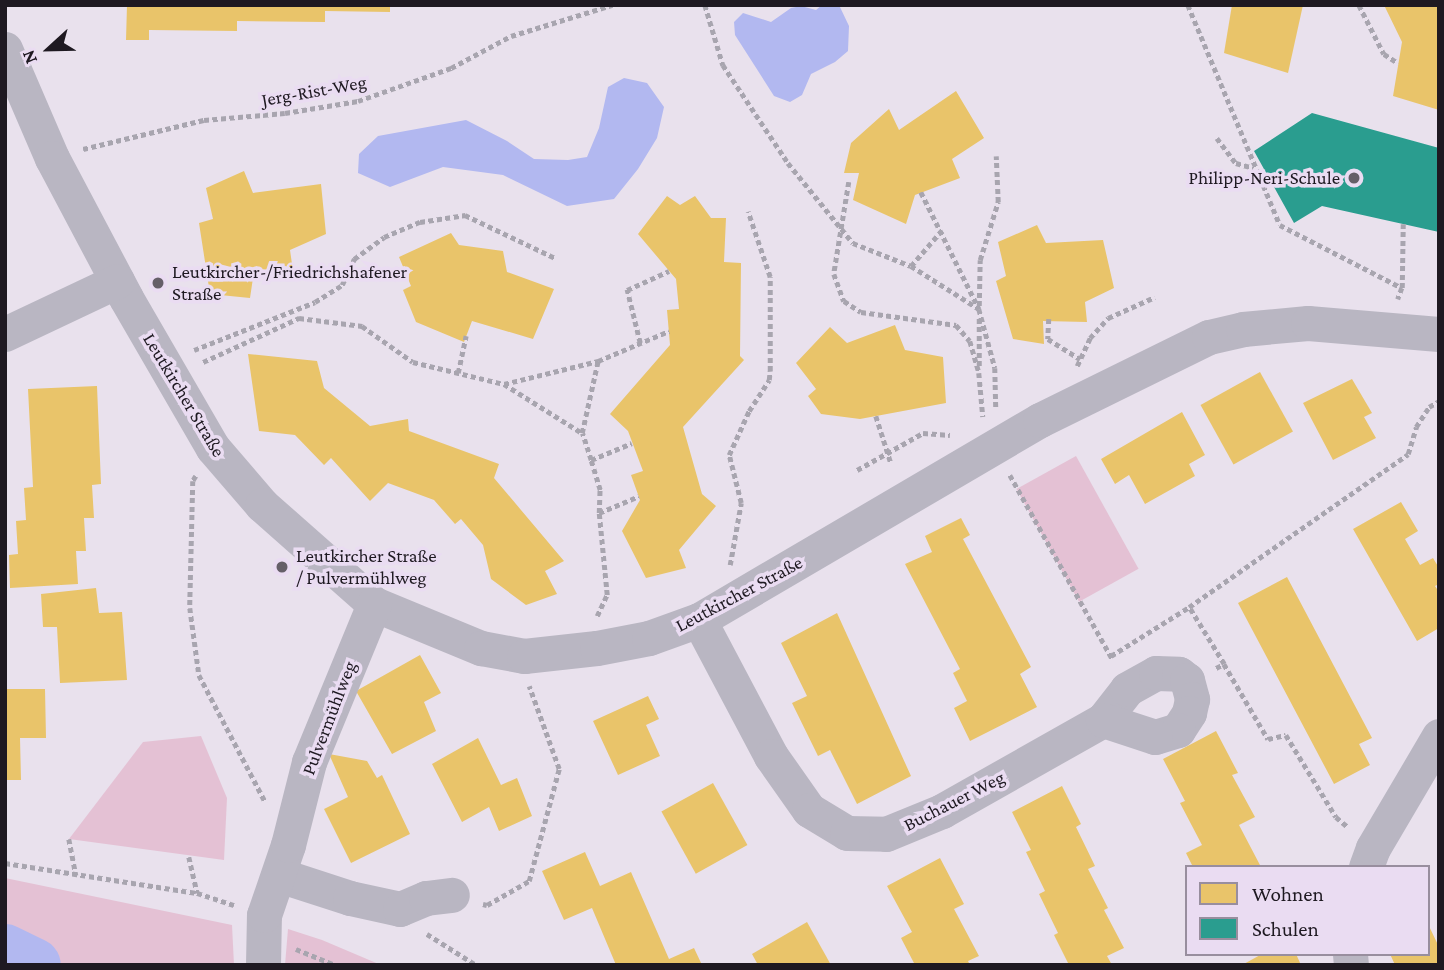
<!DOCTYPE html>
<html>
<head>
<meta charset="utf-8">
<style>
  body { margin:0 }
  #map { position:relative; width:1444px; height:970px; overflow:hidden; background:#e9e1ed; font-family:"Crimson Pro",serif }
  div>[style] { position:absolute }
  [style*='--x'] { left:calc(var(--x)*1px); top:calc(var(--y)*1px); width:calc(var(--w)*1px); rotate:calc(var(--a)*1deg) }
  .green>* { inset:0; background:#e4c1d4; transform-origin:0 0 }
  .water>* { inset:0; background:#b2b8f0 }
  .homes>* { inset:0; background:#e9c46a; transform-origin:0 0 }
  .schools>* { inset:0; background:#2a9d8f }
  .river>* { height:54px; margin:-27px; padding:0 27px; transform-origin:27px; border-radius:27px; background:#b2b8f0 }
  .path>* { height:4.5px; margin-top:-2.25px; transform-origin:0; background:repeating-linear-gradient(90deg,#a8a5af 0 5px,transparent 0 8.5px) }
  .minor>* { height:35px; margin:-17.5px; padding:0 17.5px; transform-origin:17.5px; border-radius:17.5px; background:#b9b6c2 }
  .dots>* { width:19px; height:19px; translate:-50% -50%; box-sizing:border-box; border:4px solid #eadcf2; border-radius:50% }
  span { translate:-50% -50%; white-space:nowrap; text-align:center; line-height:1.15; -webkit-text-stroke:7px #eadcf2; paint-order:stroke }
  .street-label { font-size:19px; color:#1e1921 }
  .poi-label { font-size:19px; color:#1e1921 }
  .right { translate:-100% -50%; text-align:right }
  .left { translate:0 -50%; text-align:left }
  .frame { position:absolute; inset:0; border:7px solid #1e1921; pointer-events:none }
  .legend { position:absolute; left:1185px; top:865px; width:245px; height:91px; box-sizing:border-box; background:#eadcf2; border:2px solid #988e9e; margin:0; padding:9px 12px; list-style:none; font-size:21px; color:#1e1921 }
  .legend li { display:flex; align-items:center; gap:14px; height:35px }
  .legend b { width:35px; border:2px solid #988e9e }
  .north { position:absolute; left:14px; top:14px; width:70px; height:70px; -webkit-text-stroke:5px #eadcf2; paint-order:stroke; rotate:248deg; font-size:19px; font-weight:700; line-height:28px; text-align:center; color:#1e1921 }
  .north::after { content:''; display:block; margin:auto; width:24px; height:32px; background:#1e1921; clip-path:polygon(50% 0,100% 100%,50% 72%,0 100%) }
</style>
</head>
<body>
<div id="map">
  <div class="green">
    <i style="left:1076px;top:456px;width:129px;height:68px;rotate:61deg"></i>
    <i style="clip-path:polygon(201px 736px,227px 798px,224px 860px,69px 839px,143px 742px)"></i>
    <i style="clip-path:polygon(5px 878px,232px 925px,234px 965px,5px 965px)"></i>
    <i style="clip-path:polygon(288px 929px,322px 940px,381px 965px,285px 965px)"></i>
  </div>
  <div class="water">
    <i style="clip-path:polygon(822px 5px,839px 5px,849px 26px,848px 51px,835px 62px,811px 74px,802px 95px,790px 102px,774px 96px,735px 35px,734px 22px,743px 13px,771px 22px,791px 8px,801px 6px,816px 10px)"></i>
    <i style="clip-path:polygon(624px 78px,647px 83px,664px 107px,657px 138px,638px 169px,614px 199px,567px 206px,503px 175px,443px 167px,390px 187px,358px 173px,359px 154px,378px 136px,466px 120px,507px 141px,534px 159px,568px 160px,587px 157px,599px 128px,608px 87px)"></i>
  </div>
  <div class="homes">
    <i style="clip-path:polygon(127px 5px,390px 5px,390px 12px,325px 11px,325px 22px,237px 21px,237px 31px,149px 30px,149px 40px,126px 40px)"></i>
    <i style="clip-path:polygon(1232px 5px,1303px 5px,1288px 73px,1224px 53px)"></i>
    <i style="clip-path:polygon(1384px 5px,1439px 5px,1439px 110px,1393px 96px,1402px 42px)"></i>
    <i style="clip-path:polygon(956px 91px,984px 138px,952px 159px,960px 178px,915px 195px,906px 224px,853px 200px,859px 173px,844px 173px,851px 143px,889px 109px,899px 130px)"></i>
    <i style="clip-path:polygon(244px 171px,253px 193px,321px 184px,326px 234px,290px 250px,294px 278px,253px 278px,250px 298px,210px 294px,199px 223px,213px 219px,206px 188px)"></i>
    <i style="clip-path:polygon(667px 196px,680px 205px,695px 196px,711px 218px,726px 218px,724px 262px,741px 263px,740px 356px,744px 360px,683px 427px,702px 494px,716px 506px,679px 550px,686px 568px,646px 578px,622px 531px,640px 500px,631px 475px,643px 471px,628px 431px,610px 414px,670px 345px,667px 310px,679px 309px,676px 279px,638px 234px)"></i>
    <i style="clip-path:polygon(1037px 225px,1046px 243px,1103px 240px,1114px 288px,1085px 302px,1087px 322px,1043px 321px,1044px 344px,1013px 339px,996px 281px,1006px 276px,998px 242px)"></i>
    <i style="clip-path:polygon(451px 233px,459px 245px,503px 251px,507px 272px,554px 289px,533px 339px,472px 321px,464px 342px,416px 322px,403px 290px,411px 286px,399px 257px)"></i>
    <i style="clip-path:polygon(895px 325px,905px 350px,943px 357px,946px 403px,860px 419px,821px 414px,808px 396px,816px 389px,796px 363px,830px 327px,847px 343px)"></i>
    <i style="clip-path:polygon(248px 354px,317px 361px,324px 388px,370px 426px,408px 419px,409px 431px,499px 464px,494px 478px,564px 561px,545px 571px,557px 594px,526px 605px,491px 579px,483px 545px,461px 519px,455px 524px,434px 500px,388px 483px,370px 501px,331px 458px,324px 465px,295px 435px,259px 431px)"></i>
    <i style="left:1260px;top:372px;width:68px;height:68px;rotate:61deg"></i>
    <i style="clip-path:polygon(1352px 379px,1372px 413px,1364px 417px,1376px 438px,1333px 460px,1303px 403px)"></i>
    <i style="clip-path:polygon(97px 386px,101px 484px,92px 485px,94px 518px,84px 518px,86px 551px,76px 551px,78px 584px,10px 588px,9px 555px,18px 554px,16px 521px,26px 520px,24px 488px,33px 487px,28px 389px)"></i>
    <i style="clip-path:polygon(1182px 412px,1205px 455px,1189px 464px,1195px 476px,1145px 504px,1129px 475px,1115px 484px,1101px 459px)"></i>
    <i style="clip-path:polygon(1401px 502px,1418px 531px,1405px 539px,1420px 565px,1433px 558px,1439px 568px,1439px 584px,1435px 586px,1439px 592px,1439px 628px,1417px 641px,1353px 529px)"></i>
    <i style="clip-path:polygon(961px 518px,970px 535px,963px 539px,1031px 667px,1020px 674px,1037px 707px,970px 741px,954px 708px,967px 701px,953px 673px,960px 669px,905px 564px,932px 552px,925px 536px)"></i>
    <i style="clip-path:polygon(1287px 577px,1372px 738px,1359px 744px,1370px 765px,1334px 784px,1238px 603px)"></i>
    <i style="clip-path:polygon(96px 588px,99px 613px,122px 612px,127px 680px,60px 683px,57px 627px,43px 627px,41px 594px)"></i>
    <i style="clip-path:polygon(837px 613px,911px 776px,857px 804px,830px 750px,818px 756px,792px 703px,807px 696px,781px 643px)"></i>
    <i style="clip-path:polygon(420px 655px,441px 693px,424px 702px,436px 731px,392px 754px,356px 691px)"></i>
    <i style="clip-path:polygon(5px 689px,45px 689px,46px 738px,20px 738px,21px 780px,5px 780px)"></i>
    <i style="clip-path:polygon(648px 696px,659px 719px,646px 725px,660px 756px,618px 775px,593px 721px)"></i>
    <i style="clip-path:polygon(1216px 731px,1238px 773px,1232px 775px,1255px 817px,1239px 825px,1261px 867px,1193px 867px,1186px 853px,1202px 845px,1180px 803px,1185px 801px,1163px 759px)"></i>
    <i style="clip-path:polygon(478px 738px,501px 785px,517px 778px,532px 816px,499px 831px,489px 807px,462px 822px,432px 764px)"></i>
    <i style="clip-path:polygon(329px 754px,367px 761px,377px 778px,382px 775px,410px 834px,351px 863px,324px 809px,348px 797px)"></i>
    <i style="left:713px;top:783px;width:71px;height:59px;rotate:61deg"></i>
    <i style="clip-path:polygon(1062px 786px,1081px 824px,1076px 827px,1095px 866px,1088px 869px,1108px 908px,1104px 910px,1124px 948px,1107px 956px,1112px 965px,1069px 965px,1054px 935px,1058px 933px,1039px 894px,1045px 891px,1026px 852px,1031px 850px,1012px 812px)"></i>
    <i style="clip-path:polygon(585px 852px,600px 886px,631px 872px,669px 959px,694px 948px,702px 965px,616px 965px,592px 908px,564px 920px,542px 871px)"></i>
    <i style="clip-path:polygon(940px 858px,964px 904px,954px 909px,979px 956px,968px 961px,970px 965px,915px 965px,901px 938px,912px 932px,887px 886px)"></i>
    <i style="clip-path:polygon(807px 922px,831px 965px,758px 965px,752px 954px)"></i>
    <i style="clip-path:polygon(1428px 924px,1439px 947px,1439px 965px,1395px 965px,1390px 954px,1428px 954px)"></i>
    <i style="clip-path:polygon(1262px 954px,1296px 954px,1301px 965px,1242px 965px)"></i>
  </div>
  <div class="schools">
    <i style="clip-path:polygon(1312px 113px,1439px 148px,1439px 232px,1322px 206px,1294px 223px,1254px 151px)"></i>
  </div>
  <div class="river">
    <i style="--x:5;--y:951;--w:32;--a:26"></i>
  </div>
  <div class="path">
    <i style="--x:705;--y:5;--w:63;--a:73.3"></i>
    <i style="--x:723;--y:65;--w:118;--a:56.4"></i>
    <i style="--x:788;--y:163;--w:103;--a:50.9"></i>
    <i style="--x:853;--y:243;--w:62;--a:21.6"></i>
    <i style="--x:911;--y:266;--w:80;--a:32.3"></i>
    <i style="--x:1188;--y:5;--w:238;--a:67.3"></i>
    <i style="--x:1280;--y:225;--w:137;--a:27.3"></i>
    <i style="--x:1402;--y:288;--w:12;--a:110"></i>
    <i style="--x:1359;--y:5;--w:55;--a:63"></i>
    <i style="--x:1384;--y:54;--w:17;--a:33"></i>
    <i style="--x:1217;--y:138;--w:31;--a:53"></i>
    <i style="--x:1236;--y:163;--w:18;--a:16"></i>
    <i style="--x:83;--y:149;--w:124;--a:-13.5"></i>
    <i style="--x:204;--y:120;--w:81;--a:-4.9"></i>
    <i style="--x:285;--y:113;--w:74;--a:-9.3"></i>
    <i style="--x:358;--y:101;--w:99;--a:-19.5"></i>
    <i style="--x:451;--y:68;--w:68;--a:-28.1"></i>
    <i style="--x:511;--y:36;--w:106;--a:-17.1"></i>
    <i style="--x:849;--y:182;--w:93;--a:99.3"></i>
    <i style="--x:834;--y:274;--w:29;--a:70"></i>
    <i style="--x:844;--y:301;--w:20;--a:33"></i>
    <i style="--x:861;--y:312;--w:96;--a:7.8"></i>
    <i style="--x:956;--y:325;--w:21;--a:49"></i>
    <i style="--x:970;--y:341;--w:33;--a:74"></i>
    <i style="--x:979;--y:373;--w:44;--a:84.8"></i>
    <i style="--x:921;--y:192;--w:131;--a:63.6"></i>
    <i style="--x:979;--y:309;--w:61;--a:74.8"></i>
    <i style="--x:995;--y:368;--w:42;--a:88.6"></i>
    <i style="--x:911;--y:266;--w:48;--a:-49.3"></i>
    <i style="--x:1402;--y:288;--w:64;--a:-89.1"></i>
    <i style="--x:979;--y:306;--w:46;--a:-88.8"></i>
    <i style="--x:980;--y:260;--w:61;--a:-72.8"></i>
    <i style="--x:998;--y:202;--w:46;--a:-92.5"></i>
    <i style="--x:1049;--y:319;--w:20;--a:93"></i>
    <i style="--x:1048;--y:339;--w:38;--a:32"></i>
    <i style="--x:640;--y:343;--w:55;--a:-103.8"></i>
    <i style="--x:627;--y:290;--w:46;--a:-24.3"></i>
    <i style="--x:194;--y:350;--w:130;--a:-21.6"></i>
    <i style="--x:315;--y:302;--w:32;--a:-32"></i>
    <i style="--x:342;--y:285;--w:29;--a:-65"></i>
    <i style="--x:354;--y:259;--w:37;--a:-36"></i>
    <i style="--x:384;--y:237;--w:39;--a:-23"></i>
    <i style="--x:420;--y:222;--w:46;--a:-8.8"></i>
    <i style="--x:465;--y:215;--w:100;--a:25.5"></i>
    <i style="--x:203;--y:362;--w:106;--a:-24.6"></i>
    <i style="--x:299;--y:318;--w:64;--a:7.2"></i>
    <i style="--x:362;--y:326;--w:62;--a:35.2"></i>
    <i style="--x:413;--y:362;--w:94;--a:13.6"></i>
    <i style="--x:504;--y:384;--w:92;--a:32.1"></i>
    <i style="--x:979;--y:366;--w:51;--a:-90"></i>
    <i style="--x:1077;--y:366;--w:31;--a:-65"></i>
    <i style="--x:1090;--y:338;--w:27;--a:-48"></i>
    <i style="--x:1108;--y:318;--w:51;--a:-24.1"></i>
    <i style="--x:458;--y:373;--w:38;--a:-78"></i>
    <i style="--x:504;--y:384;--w:97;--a:-13.7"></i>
    <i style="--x:876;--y:416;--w:49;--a:72.3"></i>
    <i style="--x:591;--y:460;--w:28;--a:-108"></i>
    <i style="--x:582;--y:433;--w:74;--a:-77.5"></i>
    <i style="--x:598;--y:361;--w:77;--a:-22.9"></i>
    <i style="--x:857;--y:470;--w:76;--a:-29.3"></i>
    <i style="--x:923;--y:433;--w:27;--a:4"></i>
    <i style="--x:1010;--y:475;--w:212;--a:60.9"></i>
    <i style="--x:196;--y:476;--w:6;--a:121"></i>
    <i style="--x:193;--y:481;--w:127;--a:91.4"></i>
    <i style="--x:190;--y:608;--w:68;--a:82.3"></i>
    <i style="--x:199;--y:675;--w:144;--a:62.4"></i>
    <i style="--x:599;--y:513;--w:23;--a:-88"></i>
    <i style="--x:600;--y:490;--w:31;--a:-107"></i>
    <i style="--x:591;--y:460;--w:44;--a:-22.5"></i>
    <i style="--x:730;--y:565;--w:63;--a:-79.9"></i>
    <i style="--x:741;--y:503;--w:49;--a:-104"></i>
    <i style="--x:729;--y:455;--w:48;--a:-65.6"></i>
    <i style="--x:749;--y:411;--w:37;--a:-57"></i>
    <i style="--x:769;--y:380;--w:9;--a:-84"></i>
    <i style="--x:770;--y:371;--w:94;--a:-90"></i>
    <i style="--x:770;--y:277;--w:69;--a:-108.7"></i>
    <i style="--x:597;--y:616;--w:23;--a:-65"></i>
    <i style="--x:607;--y:595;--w:82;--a:-95.6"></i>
    <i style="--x:599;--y:513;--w:43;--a:-23"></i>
    <i style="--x:1111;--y:656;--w:92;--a:-32.1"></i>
    <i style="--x:1224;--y:664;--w:87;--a:59.6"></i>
    <i style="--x:1268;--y:739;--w:18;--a:-13"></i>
    <i style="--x:1286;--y:735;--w:96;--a:58.6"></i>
    <i style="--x:1336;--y:817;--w:16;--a:40"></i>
    <i style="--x:1216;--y:668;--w:9;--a:-27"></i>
    <i style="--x:1224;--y:664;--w:67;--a:-121.6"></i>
    <i style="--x:1189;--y:607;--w:267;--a:-34.9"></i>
    <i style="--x:1408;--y:454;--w:28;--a:-73"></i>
    <i style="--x:1416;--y:427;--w:24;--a:-57"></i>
    <i style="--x:1429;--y:407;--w:12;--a:-31"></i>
    <i style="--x:69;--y:839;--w:37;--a:79"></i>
    <i style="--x:189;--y:857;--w:37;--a:77"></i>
    <i style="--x:5;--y:863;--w:194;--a:8.9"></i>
    <i style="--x:197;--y:893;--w:39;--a:18"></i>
    <i style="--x:483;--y:904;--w:4;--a:14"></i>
    <i style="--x:487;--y:905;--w:48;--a:-29.7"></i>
    <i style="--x:529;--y:881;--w:116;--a:-75"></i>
    <i style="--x:559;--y:769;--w:88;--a:-109.9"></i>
    <i style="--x:427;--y:934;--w:58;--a:32.3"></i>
    <i style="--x:296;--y:949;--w:42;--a:22.3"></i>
  </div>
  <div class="minor">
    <i style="--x:5;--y:49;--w:119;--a:66.7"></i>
    <i style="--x:52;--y:158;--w:158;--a:62.1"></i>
    <i style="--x:126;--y:298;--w:173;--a:59.9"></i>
    <i style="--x:213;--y:448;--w:75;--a:49.3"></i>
    <i style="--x:262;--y:505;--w:149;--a:41.5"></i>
    <i style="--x:374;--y:604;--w:116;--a:22.4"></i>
    <i style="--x:481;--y:648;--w:44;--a:10.5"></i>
    <i style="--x:524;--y:656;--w:73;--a:-6.3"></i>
    <i style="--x:597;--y:648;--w:53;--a:-10.9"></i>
    <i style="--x:649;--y:638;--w:53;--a:-19.8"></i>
    <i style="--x:699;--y:620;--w:395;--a:-30.4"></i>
    <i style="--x:1040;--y:420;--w:188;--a:-26.2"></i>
    <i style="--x:1209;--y:337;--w:35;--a:-13"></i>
    <i style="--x:1243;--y:329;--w:65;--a:-5.3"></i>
    <i style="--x:1308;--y:323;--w:131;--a:4.8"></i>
    <i style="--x:5;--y:334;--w:124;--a:-25.3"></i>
    <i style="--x:699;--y:620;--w:154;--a:62.1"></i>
    <i style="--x:771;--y:756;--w:66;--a:54.9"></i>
    <i style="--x:809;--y:810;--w:44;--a:31.2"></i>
    <i style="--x:847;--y:833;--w:39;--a:1"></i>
    <i style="--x:886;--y:834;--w:61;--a:-22.3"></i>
    <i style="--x:942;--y:811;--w:185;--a:-29.5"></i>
    <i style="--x:1103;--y:720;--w:39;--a:-52"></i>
    <i style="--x:1127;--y:689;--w:33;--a:-29"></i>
    <i style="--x:1156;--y:673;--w:23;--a:2"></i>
    <i style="--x:1179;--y:674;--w:10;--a:37"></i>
    <i style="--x:1187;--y:680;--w:20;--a:75"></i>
    <i style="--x:1192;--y:699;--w:14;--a:102"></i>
    <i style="--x:1189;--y:713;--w:20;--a:123"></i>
    <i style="--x:1178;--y:730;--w:24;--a:163"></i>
    <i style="--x:1155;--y:737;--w:55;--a:-161.9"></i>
    <i style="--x:1366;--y:867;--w:20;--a:-70"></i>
    <i style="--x:1373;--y:848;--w:130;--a:-59.5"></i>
    <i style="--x:279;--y:875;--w:75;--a:17.9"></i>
    <i style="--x:350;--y:898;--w:51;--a:12.4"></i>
    <i style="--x:400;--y:909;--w:28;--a:-23"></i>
    <i style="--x:426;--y:898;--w:26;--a:-7"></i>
    <i style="--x:1350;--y:954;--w:11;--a:85"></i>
    <i style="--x:263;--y:965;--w:50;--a:-88.9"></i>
    <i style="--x:264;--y:915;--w:74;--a:-71.1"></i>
    <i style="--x:288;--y:845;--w:86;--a:-75.8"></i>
    <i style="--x:309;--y:762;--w:171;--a:-67.6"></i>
  </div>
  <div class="dots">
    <i style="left:1354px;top:178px;background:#655f68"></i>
    <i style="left:158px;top:283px;background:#655f68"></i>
    <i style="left:282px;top:567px;background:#655f68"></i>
  </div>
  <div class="street-label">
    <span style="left:314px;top:91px;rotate:-10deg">Jerg-Rist-Weg</span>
    <span style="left:184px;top:395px;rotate:59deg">Leutkircher Straße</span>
    <span style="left:739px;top:594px;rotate:-28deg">Leutkircher Straße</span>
    <span style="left:329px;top:718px;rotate:-69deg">Pulvermühlweg</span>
    <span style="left:954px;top:801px;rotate:-27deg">Buchauer Weg</span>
  </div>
  <div class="poi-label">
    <span class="right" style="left:1340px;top:178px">Philipp-Neri-Schule</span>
    <span class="left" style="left:172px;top:283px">Leutkircher-/Friedrichshafener<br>Straße</span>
    <span class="left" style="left:296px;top:567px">Leutkircher Straße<br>/ Pulvermühlweg</span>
  </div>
  <div class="frame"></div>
  <ul class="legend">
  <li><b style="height:19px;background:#e9c46a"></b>Wohnen</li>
  <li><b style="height:19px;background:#2a9d8f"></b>Schulen</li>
  </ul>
  <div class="north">N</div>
</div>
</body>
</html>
